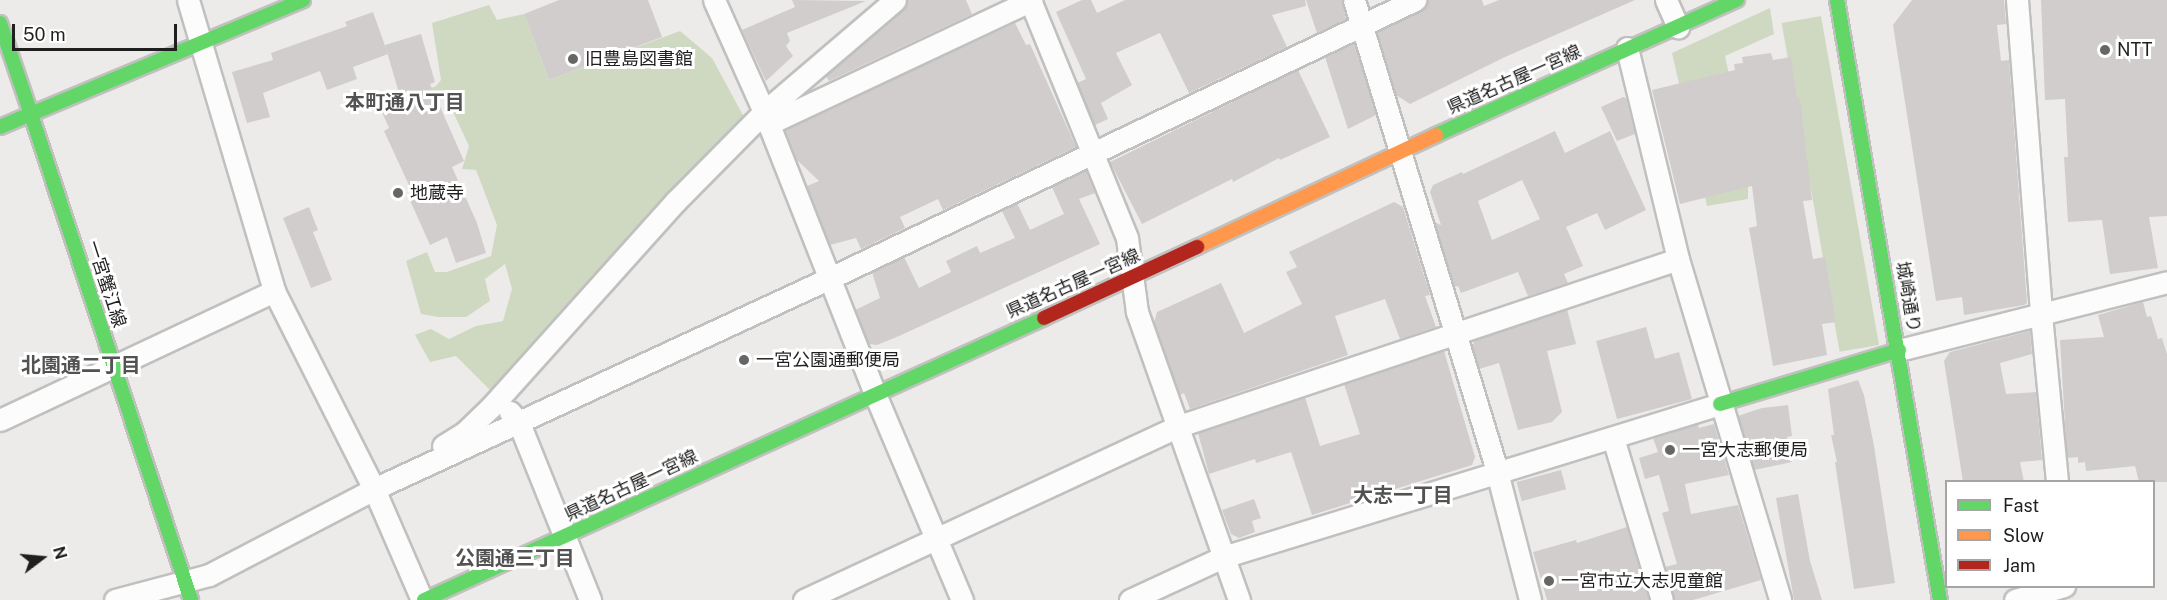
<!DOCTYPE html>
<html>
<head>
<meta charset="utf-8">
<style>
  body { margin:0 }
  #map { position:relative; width:2167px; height:600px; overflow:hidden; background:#edebe9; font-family:"Public Sans","Noto Sans JP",sans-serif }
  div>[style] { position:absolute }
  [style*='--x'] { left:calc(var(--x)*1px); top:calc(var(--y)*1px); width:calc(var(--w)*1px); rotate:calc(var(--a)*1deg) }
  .forest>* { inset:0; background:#cfd9c1; transform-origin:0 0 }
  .building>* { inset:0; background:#d0cdcc; transform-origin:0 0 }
  .roads { filter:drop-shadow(2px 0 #c0c0bf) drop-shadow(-2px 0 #c0c0bf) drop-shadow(0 2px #c0c0bf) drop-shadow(0 -2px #c0c0bf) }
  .street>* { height:21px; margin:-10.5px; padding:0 10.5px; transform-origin:10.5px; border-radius:10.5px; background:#fcfcfc }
  .fast>* { height:14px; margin:-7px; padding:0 7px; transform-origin:7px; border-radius:7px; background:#63d668 }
  .slow>* { height:14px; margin:-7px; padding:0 7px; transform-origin:7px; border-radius:7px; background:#ff974d }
  .jam>* { height:14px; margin:-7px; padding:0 7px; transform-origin:7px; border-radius:7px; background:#b3261e }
  .dots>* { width:16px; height:16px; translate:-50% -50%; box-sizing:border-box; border:3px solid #fff; border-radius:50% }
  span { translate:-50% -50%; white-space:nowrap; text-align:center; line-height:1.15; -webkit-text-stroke:6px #fff; paint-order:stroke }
  .poi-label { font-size:18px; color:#1f1f1f }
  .left { translate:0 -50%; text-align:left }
  .street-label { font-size:18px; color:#1f1f1f }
  .neighbourhood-label { font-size:20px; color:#525252; font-weight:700 }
  .legend { position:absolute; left:1945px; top:480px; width:210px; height:108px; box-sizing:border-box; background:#fff; border:2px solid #a5a5a5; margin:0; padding:8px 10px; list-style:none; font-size:18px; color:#1f1f1f }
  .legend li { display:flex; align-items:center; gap:12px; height:30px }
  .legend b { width:30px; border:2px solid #a5a5a5 }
  .north { position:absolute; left:12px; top:528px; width:60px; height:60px; -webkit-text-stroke:4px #fff; paint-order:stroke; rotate:74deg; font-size:16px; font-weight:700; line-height:24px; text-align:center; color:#1f1f1f }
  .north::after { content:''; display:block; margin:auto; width:21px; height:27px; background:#1f1f1f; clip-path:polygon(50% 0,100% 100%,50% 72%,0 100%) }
  .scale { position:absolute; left:12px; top:24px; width:165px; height:27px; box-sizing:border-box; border:3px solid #1f1f1f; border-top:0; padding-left:8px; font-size:18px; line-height:21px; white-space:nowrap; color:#1f1f1f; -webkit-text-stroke:4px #fff; paint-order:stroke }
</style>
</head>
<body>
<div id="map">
  <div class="forest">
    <i style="clip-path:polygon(489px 5px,497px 20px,524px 14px,549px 80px,680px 31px,712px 58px,744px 117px,490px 390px,456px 356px,430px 362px,415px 335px,431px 329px,449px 339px,476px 326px,503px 321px,512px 289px,505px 264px,485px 279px,490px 301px,466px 317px,438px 317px,421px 314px,406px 261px,427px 252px,435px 272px,447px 272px,491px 256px,497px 225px,476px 170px,462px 169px,469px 146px,446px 97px,413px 110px,410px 97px,436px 86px,441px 80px,432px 23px)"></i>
    <i style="clip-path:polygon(1770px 8px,1774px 34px,1725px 56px,1748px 161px,1748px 199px,1707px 206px,1672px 53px)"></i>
    <i style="left:1821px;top:16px;width:334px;height:40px;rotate:80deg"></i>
  </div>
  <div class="building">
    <i style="clip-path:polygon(559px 0,648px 0,662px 37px,549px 80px,524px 14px)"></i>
    <i style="clip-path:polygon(792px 0,866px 1px,787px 33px,790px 41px,786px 46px,793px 56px,766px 81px,742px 30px,795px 7px)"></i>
    <i style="clip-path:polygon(907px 0,966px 0,972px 14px,829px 81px,826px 76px,903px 10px)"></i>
    <i style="clip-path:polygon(1082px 0,1091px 0,1097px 13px,1125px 0,1305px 0,1306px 6px,1272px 15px,1287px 47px,1189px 93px,1160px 33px,1116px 53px,1132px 85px,1101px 103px,1108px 119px,1095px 125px,1077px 83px,1086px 79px,1056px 12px)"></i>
    <i style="clip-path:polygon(1306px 0,1342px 0,1346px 19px,1317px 33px)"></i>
    <i style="clip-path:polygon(1428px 0,1482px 0,1484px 6px,1499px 0,1635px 0,1505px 57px,1410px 104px,1396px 95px,1377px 32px,1420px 12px)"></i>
    <i style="clip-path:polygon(1912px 0,2004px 0,2006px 24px,1997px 25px,2001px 61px,2009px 60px,2027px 303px,2024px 305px,1964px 315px,1962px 297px,1936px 301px,1893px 25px)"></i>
    <i style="clip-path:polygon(2041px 0,2167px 0,2167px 216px,2149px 217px,2158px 268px,2110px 274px,2102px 220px,2068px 222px,2064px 157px,2068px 157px,2065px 99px,2045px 100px)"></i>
    <i style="clip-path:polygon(373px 12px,388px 54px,353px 67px,357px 79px,327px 90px,320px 71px,263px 93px,270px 117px,247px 123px,232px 72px,273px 60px,271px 53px,347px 26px,345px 22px)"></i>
    <i style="clip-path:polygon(1015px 23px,1026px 45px,1030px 44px,1076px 147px,943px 210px,938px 199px,900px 217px,905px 228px,861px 249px,856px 238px,830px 245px,807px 186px,819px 181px,797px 160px,785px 130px)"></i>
    <i style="clip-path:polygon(421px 34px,435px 82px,430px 84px,464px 161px,452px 167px,477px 223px,486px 253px,456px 263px,447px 237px,430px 245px,409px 198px,414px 196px,384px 131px,389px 128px,378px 103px,399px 93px,385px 45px)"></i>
    <i style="clip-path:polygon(1354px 43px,1376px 115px,1348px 129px,1325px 57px)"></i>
    <i style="clip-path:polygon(1771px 53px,1773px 60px,1791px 57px,1797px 99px,1800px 99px,1812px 200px,1803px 201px,1813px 259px,1825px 257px,1836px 322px,1822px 324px,1827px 355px,1773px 366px,1749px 228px,1757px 226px,1752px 186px,1680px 204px,1652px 90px,1735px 70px,1734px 64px,1743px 63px,1742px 57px)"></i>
    <i style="clip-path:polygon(1298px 70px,1330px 137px,1280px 160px,1279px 158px,1233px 182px,1232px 179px,1142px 224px,1110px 162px)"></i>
    <i style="clip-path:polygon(1623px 97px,1626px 98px,1635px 134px,1617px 141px,1601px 107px)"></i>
    <i style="clip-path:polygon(evenodd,1555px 131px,1565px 153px,1610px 131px,1646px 210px,1605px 230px,1597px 213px,1566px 227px,1583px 266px,1564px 274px,1568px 283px,1528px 296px,1518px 272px,1461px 293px,1458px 286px,1454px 287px,1434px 222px,1441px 225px,1430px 192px,1433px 185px,1462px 172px,1463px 174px,1555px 131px,1522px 180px,1540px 219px,1492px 240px,1478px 201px,1522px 180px)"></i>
    <i style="clip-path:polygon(1086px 171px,1095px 193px,1079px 199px,1100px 244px,899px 336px,877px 345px,869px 344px,855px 310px,880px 298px,872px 272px,904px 257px,919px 288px,951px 272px,946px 261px,977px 246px,980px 253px,1015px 238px,1002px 211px,1017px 203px,1030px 230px,1064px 214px,1052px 187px)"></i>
    <i style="clip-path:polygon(1394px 202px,1403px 207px,1430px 295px,1425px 296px,1436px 327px,1400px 339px,1385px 299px,1335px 316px,1348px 355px,1190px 409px,1184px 393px,1180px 395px,1154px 323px,1157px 312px,1221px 283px,1244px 333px,1302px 304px,1286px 272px,1297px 267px,1289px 252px)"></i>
    <i style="clip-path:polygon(309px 207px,318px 230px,313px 232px,332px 280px,311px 288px,283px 218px)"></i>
    <i style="clip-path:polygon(2143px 302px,2147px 317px,2151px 316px,2158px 339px,2162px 338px,2167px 354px,2167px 482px,2139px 482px,2135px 466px,2086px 471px,2085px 462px,2078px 463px,2078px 457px,2067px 458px,2060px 340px,2104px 337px,2098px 315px)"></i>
    <i style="clip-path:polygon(1567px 309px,1576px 344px,1547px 351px,1562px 412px,1552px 422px,1518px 430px,1499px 363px,1479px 369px,1472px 346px,1475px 340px)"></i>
    <i style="clip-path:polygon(1646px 327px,1655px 359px,1679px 352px,1692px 399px,1617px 419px,1596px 341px)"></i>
    <i style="clip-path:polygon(2030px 331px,2032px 354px,2000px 363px,2006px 394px,2036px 392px,2042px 460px,2020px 462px,2024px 482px,1963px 482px,1944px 361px,1950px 352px)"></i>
    <i style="clip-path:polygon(1444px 351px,1475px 457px,1472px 465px,1312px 515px,1291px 452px,1256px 463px,1255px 459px,1209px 474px,1198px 433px,1305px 397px,1320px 446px,1360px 434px,1344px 384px)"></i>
    <i style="clip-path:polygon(1858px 380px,1864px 395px,1874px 446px,1895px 583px,1854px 589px,1835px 462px,1837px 462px,1831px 435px,1834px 435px,1828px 389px)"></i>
    <i style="clip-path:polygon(1788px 405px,1792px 436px,1787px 437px,1792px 462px,1754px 470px,1738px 416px,1762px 408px)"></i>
    <i style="clip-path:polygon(1698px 424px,1699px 428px,1714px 424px,1729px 475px,1685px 484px,1691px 514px,1738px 505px,1761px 580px,1693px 600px,1674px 600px,1665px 567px,1677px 564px,1662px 513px,1669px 511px,1659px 475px,1645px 479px,1639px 458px,1658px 452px,1653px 438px)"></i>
    <i style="left:1561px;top:470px;width:20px;height:46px;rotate:75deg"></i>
    <i style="clip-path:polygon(1798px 494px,1810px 561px,1822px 600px,1794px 600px,1776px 498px)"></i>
    <i style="clip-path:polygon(1254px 499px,1261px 518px,1252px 521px,1255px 532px,1239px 538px,1231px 534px,1222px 510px)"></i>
    <i style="clip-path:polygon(1627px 527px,1649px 600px,1547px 600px,1533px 552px,1576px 540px,1577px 543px)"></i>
  </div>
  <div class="roads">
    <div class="street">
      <i style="--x:188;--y:0;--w:303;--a:73.5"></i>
      <i style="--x:274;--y:291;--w:222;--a:63.2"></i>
      <i style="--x:374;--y:489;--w:121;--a:66.6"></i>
      <i style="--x:714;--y:0;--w:123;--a:65.9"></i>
      <i style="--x:764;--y:112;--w:303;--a:68.5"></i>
      <i style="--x:875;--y:394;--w:224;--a:67.1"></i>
      <i style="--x:1030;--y:0;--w:257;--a:67.8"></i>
      <i style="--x:1127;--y:238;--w:75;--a:82.3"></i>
      <i style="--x:1137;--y:312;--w:306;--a:70.5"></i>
      <i style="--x:1354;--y:0;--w:493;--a:73.1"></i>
      <i style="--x:1497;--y:472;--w:132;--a:75.5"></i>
      <i style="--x:1666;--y:0;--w:30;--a:66"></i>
      <i style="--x:2017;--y:0;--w:316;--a:85.6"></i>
      <i style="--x:2041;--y:315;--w:168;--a:84.5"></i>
      <i style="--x:1627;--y:48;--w:217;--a:76.4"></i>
      <i style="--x:1678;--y:259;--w:356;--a:73.3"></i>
      <i style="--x:768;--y:124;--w:291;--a:-25.2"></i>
      <i style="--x:1899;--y:350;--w:276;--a:-14.2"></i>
      <i style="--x:510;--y:412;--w:14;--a:51"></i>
      <i style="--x:519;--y:423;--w:191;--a:68.1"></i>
      <i style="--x:0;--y:420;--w:303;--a:-25.2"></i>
      <i style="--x:1613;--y:438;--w:169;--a:73.2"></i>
      <i style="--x:443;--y:446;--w:26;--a:-32"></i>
      <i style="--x:465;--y:432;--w:36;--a:-44"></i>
      <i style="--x:491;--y:407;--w:277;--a:-48.1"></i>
      <i style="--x:676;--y:201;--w:125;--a:-45.3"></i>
      <i style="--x:764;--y:112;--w:172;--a:-40.5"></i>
      <i style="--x:115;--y:600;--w:97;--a:-14.9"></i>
      <i style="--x:209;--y:575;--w:186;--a:-27.5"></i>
      <i style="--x:374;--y:489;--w:502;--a:-24.83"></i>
      <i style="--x:830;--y:278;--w:648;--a:-25.42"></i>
      <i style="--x:804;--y:600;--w:410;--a:-24.9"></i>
      <i style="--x:1176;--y:427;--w:529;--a:-18.5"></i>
      <i style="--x:1130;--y:600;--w:102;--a:-24.8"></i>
      <i style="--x:1223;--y:557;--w:520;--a:-17.11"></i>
      <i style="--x:2015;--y:600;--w:51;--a:-15.9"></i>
    </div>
    <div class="fast">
      <i style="--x:1837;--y:0;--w:609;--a:80.26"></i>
      <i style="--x:0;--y:23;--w:96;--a:71.2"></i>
      <i style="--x:31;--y:114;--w:295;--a:-22.7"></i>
      <i style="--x:0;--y:127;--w:34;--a:-23"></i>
      <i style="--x:31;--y:114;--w:512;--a:71.78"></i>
      <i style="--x:1436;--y:135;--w:330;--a:-24.2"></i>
      <i style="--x:1720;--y:404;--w:187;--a:-16.8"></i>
      <i style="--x:424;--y:600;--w:681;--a:-24.46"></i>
    </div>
    <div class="slow">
      <i style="--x:1197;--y:247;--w:264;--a:-25.1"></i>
    </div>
    <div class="jam">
      <i style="--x:1044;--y:318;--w:169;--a:-24.9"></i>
    </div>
  </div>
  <div class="dots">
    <i style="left:2105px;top:50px;background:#676666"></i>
    <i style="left:573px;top:59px;background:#676666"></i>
    <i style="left:398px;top:193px;background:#676666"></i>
    <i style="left:744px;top:360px;background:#676666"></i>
    <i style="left:1670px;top:450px;background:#676666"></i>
    <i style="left:1549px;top:581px;background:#676666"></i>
  </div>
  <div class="poi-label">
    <span class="left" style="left:2117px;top:50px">NTT</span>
    <span class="left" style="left:585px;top:59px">旧豊島図書館</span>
    <span class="left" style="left:410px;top:193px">地蔵寺</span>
    <span class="left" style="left:756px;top:360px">一宮公園通郵便局</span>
    <span class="left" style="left:1682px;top:450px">一宮大志郵便局</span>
    <span class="left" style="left:1561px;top:581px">一宮市立大志児童館</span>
  </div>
  <div class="street-label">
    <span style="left:1514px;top:80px;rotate:-24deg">県道名古屋一宮線</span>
    <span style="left:106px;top:284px;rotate:72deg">一宮蟹江線</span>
    <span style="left:1073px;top:284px;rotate:-24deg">県道名古屋一宮線</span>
    <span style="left:1908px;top:297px;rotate:80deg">城崎通り</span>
    <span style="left:631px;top:486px;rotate:-25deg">県道名古屋一宮線</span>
  </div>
  <div class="neighbourhood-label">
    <span style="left:405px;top:102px">本町通八丁目</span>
    <span style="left:81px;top:365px">北園通二丁目</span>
    <span style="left:1403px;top:495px">大志一丁目</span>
    <span style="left:515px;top:558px">公園通三丁目</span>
  </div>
  <ul class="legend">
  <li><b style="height:8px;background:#63d668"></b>Fast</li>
  <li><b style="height:8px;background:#ff974d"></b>Slow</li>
  <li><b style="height:8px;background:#b3261e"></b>Jam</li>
  </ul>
  <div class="north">N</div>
  <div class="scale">50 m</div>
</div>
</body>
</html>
